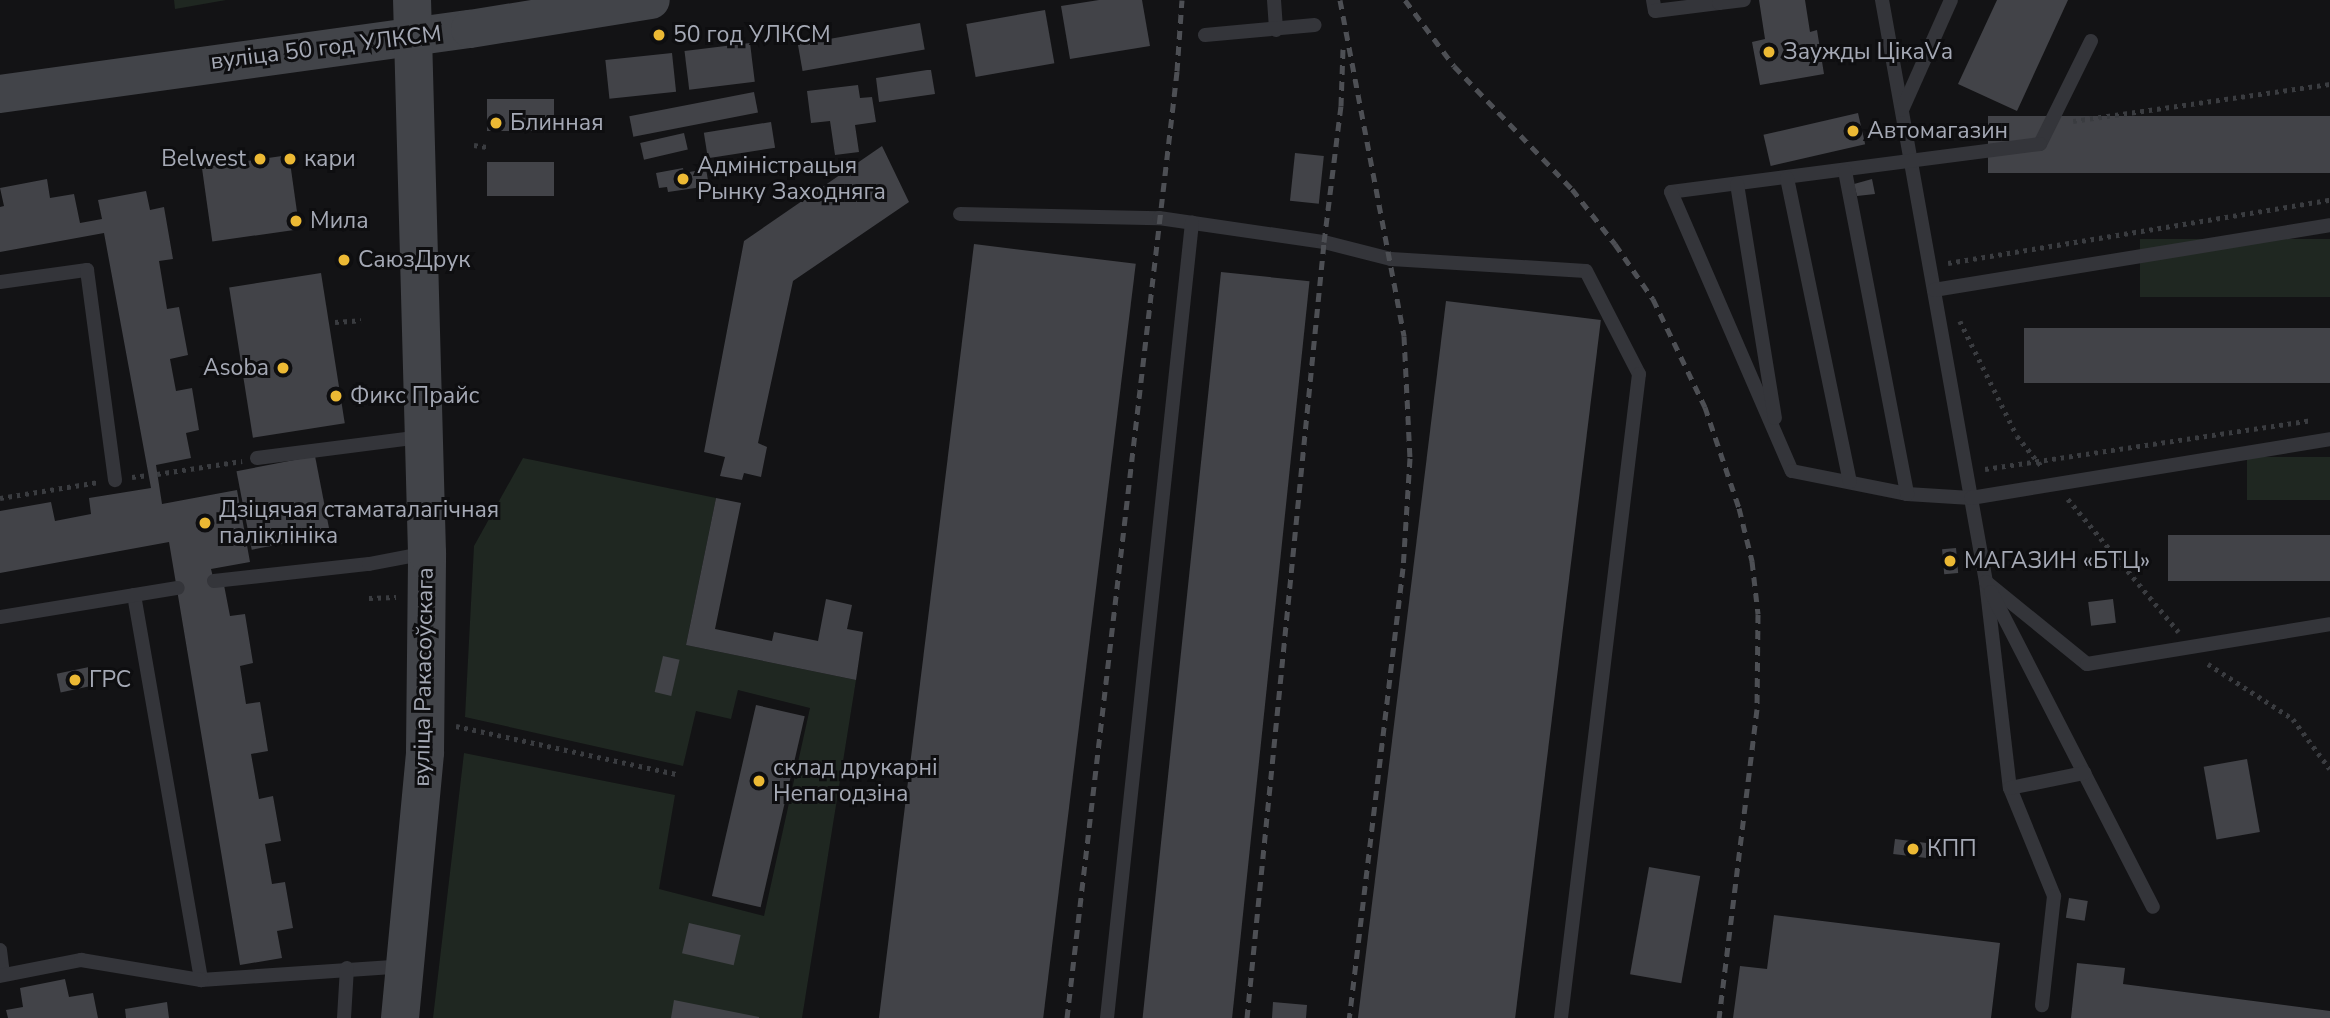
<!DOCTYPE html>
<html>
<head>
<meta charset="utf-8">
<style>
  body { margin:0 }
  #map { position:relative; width:2330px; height:1018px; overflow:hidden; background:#131315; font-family:"Nunito Sans",sans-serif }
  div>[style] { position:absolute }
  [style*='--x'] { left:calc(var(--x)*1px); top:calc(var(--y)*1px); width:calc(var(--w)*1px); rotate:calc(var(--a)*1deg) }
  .green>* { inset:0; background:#1f2721; transform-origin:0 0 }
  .building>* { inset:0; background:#424348; transform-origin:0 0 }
  .path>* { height:4.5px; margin-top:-2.25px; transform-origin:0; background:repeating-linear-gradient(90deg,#3a3c40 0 3.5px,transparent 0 8.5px) }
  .lane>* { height:14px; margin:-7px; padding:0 7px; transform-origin:7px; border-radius:7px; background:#34353a }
  .secondary>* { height:38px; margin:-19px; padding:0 19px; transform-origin:19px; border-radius:19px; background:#424449 }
  .rail>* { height:5px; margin-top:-2.5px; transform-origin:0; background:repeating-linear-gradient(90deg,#4d4f54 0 9px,transparent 0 16px) }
  .dots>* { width:19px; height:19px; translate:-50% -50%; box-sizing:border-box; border:4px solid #0e0e10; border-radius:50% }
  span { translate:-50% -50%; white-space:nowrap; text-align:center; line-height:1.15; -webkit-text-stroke:6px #0e0e10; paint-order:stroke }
  .poi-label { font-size:23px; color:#a5a9b5 }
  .left { translate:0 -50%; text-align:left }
  .right { translate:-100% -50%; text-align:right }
  .street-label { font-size:23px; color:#a5a9b5 }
</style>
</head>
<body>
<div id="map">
  <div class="green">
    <i style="clip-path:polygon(174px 0,226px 0,175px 9px)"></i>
    <i style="left:2330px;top:239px;width:58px;height:190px;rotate:90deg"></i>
    <i style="left:2330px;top:457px;width:43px;height:83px;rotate:90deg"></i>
    <i style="clip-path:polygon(523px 458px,716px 498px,686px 645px,856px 680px,802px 1018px,433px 1018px,464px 753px,675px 795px,659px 889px,764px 916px,810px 708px,738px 690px,731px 719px,696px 711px,683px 766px,465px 717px,474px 546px)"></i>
  </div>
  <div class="building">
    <i style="clip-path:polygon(1099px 0,1142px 0,1150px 46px,1070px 59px,1061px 6px)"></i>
    <i style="clip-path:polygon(1759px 0,1805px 0,1810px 32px,1817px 30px,1824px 74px,1760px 85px,1752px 42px,1765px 39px)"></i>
    <i style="clip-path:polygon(1997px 0,2068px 0,2017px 111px,1958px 84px)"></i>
    <i style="left:1045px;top:10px;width:54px;height:80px;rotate:80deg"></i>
    <i style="left:920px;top:23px;width:27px;height:124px;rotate:80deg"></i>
    <i style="left:750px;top:43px;width:39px;height:66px;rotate:83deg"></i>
    <i style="left:672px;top:53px;width:39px;height:67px;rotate:84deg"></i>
    <i style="clip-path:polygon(927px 70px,931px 70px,935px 94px,879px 102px,876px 78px)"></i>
    <i style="clip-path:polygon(858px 85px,860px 98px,872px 97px,876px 122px,855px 125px,859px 152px,835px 155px,830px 121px,811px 123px,807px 91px)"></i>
    <i style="left:754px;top:92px;width:21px;height:127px;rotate:79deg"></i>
    <i style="left:487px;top:99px;width:67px;height:32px"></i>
    <i style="left:1858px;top:113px;width:32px;height:97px;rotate:77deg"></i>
    <i style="left:2330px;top:116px;width:57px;height:342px;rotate:90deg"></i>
    <i style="left:771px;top:122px;width:26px;height:68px;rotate:81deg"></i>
    <i style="left:684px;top:133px;width:17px;height:45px;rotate:77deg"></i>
    <i style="clip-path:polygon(882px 146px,909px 202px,793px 281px,758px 443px,767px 447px,761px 477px,744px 473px,742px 480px,720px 476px,725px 457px,704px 452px,744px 241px)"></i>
    <i style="left:1295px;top:153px;width:29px;height:48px;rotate:6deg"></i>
    <i style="left:289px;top:155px;width:75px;height:88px;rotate:82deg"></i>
    <i style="left:487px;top:162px;width:67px;height:34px"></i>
    <i style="clip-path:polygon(683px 168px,684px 173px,706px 169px,709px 186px,668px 192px,667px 187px,659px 188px,656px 173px)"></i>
    <i style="clip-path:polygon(47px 179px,50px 198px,74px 194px,80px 223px,102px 219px,98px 200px,146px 191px,150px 210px,164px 207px,173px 259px,159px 261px,167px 309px,179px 307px,188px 355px,170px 359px,176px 391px,192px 388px,199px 430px,186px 433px,191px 458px,156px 465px,162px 504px,237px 490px,250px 562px,211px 569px,214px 581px,224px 585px,230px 616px,245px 614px,253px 663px,240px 666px,246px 704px,260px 702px,268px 751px,251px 754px,259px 799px,273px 796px,281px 841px,265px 844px,272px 884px,285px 882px,293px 928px,277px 931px,282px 958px,240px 965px,169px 542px,0 573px,0 511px,51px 502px,55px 521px,91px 514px,89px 498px,151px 488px,104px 233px,0 252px,0 207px,4px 206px,0 188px)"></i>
    <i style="clip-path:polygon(1872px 179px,1875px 194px,1857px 196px,1854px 184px)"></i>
    <i style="left:974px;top:244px;width:163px;height:780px;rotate:7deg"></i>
    <i style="left:1221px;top:272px;width:89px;height:752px;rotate:6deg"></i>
    <i style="left:321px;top:273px;width:152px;height:93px;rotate:81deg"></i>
    <i style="left:1446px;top:301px;width:156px;height:723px;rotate:7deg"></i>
    <i style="left:2330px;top:328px;width:55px;height:306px;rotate:90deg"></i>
    <i style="left:315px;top:456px;width:80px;height:80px;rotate:79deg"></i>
    <i style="clip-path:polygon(716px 498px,741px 503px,715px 629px,772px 641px,774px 632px,818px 641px,826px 599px,852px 605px,847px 629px,863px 632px,856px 680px,686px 645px)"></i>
    <i style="left:2330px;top:535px;width:46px;height:162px;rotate:90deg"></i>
    <i style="left:1956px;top:548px;width:25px;height:14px;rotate:85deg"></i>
    <i style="left:2113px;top:599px;width:24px;height:25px;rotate:83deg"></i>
    <i style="left:663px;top:656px;width:17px;height:37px;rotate:13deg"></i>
    <i style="left:89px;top:667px;width:19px;height:33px;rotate:78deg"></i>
    <i style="left:756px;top:705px;width:50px;height:196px;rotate:13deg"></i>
    <i style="left:2247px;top:759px;width:74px;height:44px;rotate:80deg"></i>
    <i style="left:1895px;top:839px;width:38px;height:15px;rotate:7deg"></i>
    <i style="left:1649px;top:867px;width:52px;height:109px;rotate:10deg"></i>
    <i style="left:2069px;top:898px;width:19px;height:20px;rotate:9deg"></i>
    <i style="clip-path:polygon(1774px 915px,2000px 943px,1991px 1018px,1733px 1018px,1740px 966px,1767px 969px)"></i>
    <i style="left:689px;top:923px;width:53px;height:31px;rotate:13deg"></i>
    <i style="clip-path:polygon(2077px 963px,2125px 968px,2123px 984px,2330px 1011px,2330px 1018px,2071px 1018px)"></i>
    <i style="clip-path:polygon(65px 979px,69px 997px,93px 993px,98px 1018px,8px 1018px,6px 1010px,23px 1007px,20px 988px)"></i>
    <i style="clip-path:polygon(674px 1000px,759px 1017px,759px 1018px,671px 1018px)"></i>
    <i style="clip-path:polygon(167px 1002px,169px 1018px,126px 1018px,125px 1009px)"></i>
    <i style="clip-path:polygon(1273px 1002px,1307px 1005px,1306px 1018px,1272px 1018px)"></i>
  </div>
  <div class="path">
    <i style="--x:2073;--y:121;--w:260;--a:-8.2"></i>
    <i style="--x:474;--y:145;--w:13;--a:9"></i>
    <i style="--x:1948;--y:263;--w:387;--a:-9.4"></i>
    <i style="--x:1960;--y:321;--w:128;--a:63.6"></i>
    <i style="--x:2017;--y:436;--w:41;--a:50.9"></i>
    <i style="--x:335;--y:322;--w:26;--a:-4"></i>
    <i style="--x:1985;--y:469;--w:331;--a:-8.5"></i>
    <i style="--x:157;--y:474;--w:86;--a:-8.7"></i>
    <i style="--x:132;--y:477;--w:17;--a:-7"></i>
    <i style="--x:0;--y:498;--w:100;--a:-9.2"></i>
    <i style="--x:2068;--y:499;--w:173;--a:50.2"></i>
    <i style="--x:369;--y:598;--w:27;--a:-2"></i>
    <i style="--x:2208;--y:664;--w:101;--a:32.9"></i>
    <i style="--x:2293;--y:719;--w:62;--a:53.5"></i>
    <i style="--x:456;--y:726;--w:229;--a:12.3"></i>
  </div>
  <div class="lane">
    <i style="--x:1274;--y:0;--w:30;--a:86"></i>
    <i style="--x:1653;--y:0;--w:11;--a:80"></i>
    <i style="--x:1655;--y:11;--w:64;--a:-7.1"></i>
    <i style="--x:1719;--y:0;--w:3;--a:90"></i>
    <i style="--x:1719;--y:3;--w:25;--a:-7"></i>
    <i style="--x:1882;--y:0;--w:591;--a:79.87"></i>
    <i style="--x:1986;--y:582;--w:207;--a:83.4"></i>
    <i style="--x:2010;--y:788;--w:117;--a:67.8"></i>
    <i style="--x:2054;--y:896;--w:110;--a:96.3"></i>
    <i style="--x:1205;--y:35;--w:110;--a:-5.2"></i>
    <i style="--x:2091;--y:41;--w:115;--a:116.3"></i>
    <i style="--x:2040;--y:144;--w:372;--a:172.6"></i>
    <i style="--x:1671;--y:192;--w:304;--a:66.6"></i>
    <i style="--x:1792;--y:471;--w:117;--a:11.3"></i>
    <i style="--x:1907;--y:494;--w:64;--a:3.6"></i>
    <i style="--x:1971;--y:498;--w:364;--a:-9.3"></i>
    <i style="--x:1902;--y:110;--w:120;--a:-66"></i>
    <i style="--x:1845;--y:171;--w:329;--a:79.1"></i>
    <i style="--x:1787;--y:178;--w:310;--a:78.3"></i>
    <i style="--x:1737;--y:184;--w:237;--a:80.8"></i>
    <i style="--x:960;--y:214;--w:199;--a:1.2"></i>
    <i style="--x:1159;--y:218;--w:167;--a:8.3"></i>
    <i style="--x:1324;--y:242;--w:69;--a:14.2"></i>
    <i style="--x:1391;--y:259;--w:195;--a:3.5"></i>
    <i style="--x:1586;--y:271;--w:116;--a:62.8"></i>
    <i style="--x:1639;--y:374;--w:649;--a:96.91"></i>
    <i style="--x:0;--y:282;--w:88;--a:-7.9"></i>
    <i style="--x:87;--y:270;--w:212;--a:82.4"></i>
    <i style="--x:1934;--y:290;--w:401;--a:-9.3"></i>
    <i style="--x:257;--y:458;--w:166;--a:-7.3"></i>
    <i style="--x:214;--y:581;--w:156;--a:-6.3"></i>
    <i style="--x:369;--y:564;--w:58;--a:-10.9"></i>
    <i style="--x:1986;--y:582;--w:130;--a:39.1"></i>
    <i style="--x:2087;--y:664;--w:246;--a:-9.3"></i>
    <i style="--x:1991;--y:592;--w:354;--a:62.8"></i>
    <i style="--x:134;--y:595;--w:391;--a:80.1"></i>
    <i style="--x:201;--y:980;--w:203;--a:-3.9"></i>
    <i style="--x:0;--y:617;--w:180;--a:-9.3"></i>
    <i style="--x:2010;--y:788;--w:76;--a:-11.5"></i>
    <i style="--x:0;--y:950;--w:25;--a:83"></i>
    <i style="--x:0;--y:976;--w:83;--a:-11.2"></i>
    <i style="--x:81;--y:960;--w:122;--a:9.5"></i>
    <i style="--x:344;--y:1018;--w:50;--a:-86.6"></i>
    <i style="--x:1107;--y:1018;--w:800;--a:-83.9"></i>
  </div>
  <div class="secondary">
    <i style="--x:0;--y:94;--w:474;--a:-7.9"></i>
    <i style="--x:470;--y:29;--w:183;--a:-9.1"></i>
    <i style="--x:400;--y:1018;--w:267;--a:-84.6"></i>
    <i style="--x:425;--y:752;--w:199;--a:-89.4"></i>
    <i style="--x:427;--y:553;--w:553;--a:-91.55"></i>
  </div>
  <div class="rail">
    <i style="--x:1340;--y:0;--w:342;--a:79.2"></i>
    <i style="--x:1404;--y:336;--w:122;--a:87.2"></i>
    <i style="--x:1410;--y:458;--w:110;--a:93.6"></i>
    <i style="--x:1403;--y:568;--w:453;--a:96.8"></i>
    <i style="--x:1405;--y:0;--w:82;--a:53.4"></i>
    <i style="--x:1454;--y:66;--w:170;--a:46.2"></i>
    <i style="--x:1572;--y:189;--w:70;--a:52"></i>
    <i style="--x:1615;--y:244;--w:67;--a:55.4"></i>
    <i style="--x:1653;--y:299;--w:120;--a:64.3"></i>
    <i style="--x:1705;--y:407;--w:107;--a:71.4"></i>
    <i style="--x:1739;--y:508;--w:55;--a:76.2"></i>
    <i style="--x:1752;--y:561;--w:53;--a:83.5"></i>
    <i style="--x:1758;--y:614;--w:95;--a:90.6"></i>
    <i style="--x:1757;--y:709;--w:311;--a:97"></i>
    <i style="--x:1067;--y:1018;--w:953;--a:-83.37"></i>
    <i style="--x:1177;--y:71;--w:71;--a:-86"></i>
    <i style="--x:1247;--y:1018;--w:780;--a:-84.33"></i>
    <i style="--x:1324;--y:242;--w:137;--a:-82.9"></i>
    <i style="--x:1341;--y:106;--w:57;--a:-88"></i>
  </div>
  <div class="dots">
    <i style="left:659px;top:35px;background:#ecb934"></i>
    <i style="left:1769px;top:52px;background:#ecb934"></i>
    <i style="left:496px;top:123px;background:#ecb934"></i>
    <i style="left:1853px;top:131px;background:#ecb934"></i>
    <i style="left:260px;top:159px;background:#ecb934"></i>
    <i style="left:290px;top:159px;background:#ecb934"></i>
    <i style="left:683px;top:179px;background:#ecb934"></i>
    <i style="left:296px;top:221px;background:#ecb934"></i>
    <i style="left:344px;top:260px;background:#ecb934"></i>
    <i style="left:283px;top:368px;background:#ecb934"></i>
    <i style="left:336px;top:396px;background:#ecb934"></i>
    <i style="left:205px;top:523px;background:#ecb934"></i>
    <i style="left:1950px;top:561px;background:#ecb934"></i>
    <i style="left:75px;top:680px;background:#ecb934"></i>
    <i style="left:759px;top:781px;background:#ecb934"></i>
    <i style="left:1913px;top:849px;background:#ecb934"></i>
  </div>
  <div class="poi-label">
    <span class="left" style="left:673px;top:35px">50 год УЛКСМ</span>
    <span class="left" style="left:1783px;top:52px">Заужды ЦікаVа</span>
    <span class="left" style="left:510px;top:123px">Блинная</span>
    <span class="left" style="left:1867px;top:131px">Автомагазин</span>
    <span class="right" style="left:246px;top:159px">Belwest</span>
    <span class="left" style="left:304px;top:159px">кари</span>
    <span class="left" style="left:697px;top:179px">Адміністрацыя<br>Рынку Заходняга</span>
    <span class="left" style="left:310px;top:221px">Мила</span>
    <span class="left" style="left:358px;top:260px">СаюзДрук</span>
    <span class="right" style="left:269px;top:368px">Asoba</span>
    <span class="left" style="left:350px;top:396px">Фикс Прайс</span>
    <span class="left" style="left:219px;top:523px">Дзіцячая стаматалагічная<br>паліклініка</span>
    <span class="left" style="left:1964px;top:561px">МАГАЗИН «БТЦ»</span>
    <span class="left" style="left:89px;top:680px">ГРС</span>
    <span class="left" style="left:773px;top:781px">склад друкарні<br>Непагодзіна</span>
    <span class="left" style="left:1927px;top:849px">КПП</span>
  </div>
  <div class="street-label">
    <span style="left:326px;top:48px;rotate:-7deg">вуліца 50 год УЛКСМ</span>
    <span style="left:424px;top:677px;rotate:-89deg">вуліца Ракасоўскага</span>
  </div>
</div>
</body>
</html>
